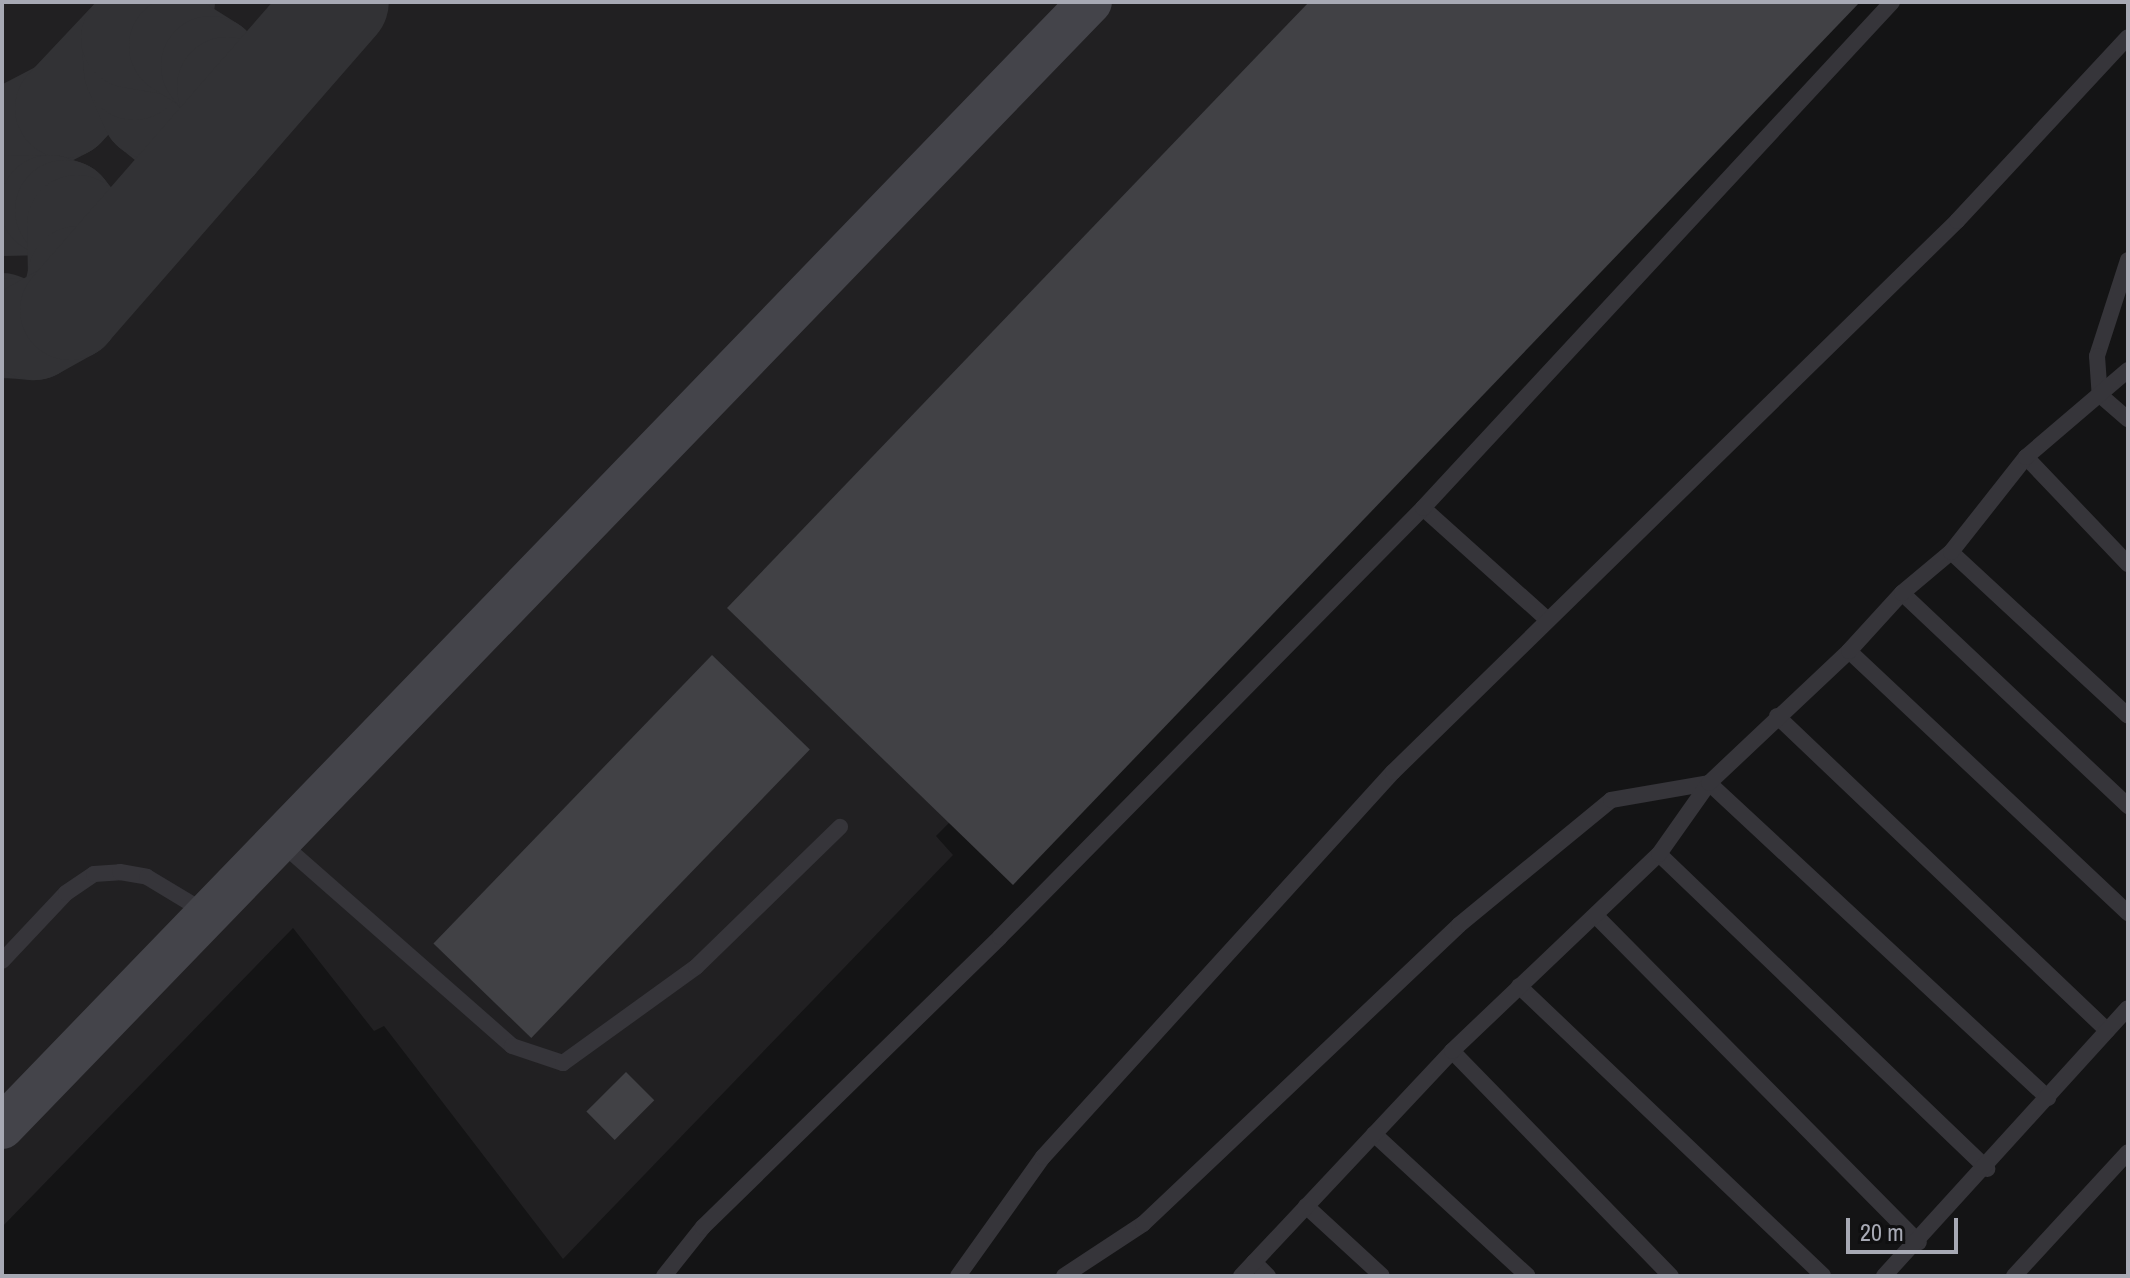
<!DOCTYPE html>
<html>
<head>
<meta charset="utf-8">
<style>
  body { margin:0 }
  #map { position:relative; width:2130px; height:1278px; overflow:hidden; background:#141415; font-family:"Archivo Narrow",sans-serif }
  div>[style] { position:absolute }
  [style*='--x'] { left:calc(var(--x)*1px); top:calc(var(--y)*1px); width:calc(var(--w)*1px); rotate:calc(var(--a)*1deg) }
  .built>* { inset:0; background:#212022 }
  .taxiway>* { height:100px; margin:-50px; padding:0 50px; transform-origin:50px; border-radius:50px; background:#323235 }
  .building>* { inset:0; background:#414145; transform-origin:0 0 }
  .lane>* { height:16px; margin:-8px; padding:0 8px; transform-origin:8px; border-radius:8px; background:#36353a }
  .secondary>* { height:44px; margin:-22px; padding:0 22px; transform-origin:22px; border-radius:22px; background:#44444a }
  span { translate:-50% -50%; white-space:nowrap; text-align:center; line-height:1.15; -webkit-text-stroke:6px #0f0f10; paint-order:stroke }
  .frame { position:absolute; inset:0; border:4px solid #a7a9b4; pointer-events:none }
  .scale { position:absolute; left:1846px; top:1218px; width:112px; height:36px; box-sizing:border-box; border:4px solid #a7a9b4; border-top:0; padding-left:10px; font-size:24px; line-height:28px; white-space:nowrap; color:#a7a9b4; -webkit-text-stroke:6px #0f0f10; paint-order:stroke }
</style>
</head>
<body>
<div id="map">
  <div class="built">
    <i style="clip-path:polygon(2px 2px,1738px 2px,1214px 556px,936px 836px,953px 855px,563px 1259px,384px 1026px,374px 1031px,293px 928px,2px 1227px)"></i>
  </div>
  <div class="taxiway">
    <i style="--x:2;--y:135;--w:15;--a:-8"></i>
    <i style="--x:17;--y:133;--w:54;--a:-27.5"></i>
    <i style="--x:65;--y:108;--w:146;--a:-46.7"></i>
    <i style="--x:216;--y:143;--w:42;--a:-160.7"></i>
    <i style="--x:176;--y:129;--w:32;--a:-141"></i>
    <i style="--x:151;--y:109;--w:43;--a:-113.6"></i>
    <i style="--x:134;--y:70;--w:32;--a:-95"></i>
    <i style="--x:131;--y:38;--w:49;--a:9.5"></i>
    <i style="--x:179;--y:46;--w:38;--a:32"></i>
    <i style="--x:211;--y:66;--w:26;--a:53"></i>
    <i style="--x:227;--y:87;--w:35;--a:78"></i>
    <i style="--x:2;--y:206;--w:48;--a:-1.2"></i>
    <i style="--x:50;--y:205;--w:16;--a:18"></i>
    <i style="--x:65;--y:210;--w:19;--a:51"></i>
    <i style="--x:77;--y:225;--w:51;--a:88.9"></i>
    <i style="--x:78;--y:276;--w:35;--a:103"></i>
    <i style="--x:2;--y:323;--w:9;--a:36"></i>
    <i style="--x:9;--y:328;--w:25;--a:5"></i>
    <i style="--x:34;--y:330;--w:41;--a:-29.1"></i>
    <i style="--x:70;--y:310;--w:409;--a:-48.9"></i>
  </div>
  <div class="building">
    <i style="clip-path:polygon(1309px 2px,1860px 2px,1013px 885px,727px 608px)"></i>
    <i style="left:712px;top:655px;width:136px;height:401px;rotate:44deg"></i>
    <i style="left:626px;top:1072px;width:40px;height:56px;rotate:45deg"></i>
  </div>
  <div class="lane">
    <i style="--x:2128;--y:260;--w:101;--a:107.9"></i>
    <i style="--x:2097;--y:356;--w:39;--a:86"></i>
    <i style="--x:2100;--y:395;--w:37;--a:41"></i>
    <i style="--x:2026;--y:457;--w:148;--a:46.4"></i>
    <i style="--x:1423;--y:508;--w:168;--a:41.9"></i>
    <i style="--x:1951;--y:552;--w:241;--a:42.8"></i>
    <i style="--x:1902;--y:593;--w:311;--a:43.3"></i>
    <i style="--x:1849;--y:651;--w:383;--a:43.2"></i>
    <i style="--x:1777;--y:716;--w:456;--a:43.6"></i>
    <i style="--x:1709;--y:783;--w:463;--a:42.9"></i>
    <i style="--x:280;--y:842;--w:309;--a:41.3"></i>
    <i style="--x:512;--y:1046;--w:54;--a:18.4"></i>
    <i style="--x:563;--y:1063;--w:164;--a:-35.8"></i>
    <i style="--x:696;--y:967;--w:201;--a:-44.2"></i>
    <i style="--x:1659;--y:854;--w:455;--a:43.8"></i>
    <i style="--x:1596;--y:916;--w:459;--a:45.3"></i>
    <i style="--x:2;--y:961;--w:93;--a:-46.7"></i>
    <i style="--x:66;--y:893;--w:34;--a:-34"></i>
    <i style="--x:94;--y:874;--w:26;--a:-4"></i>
    <i style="--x:120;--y:872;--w:27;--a:10"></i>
    <i style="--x:147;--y:877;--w:70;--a:31"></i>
    <i style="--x:1519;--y:986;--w:420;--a:43.6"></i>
    <i style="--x:1452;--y:1051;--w:314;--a:45.8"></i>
    <i style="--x:1374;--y:1134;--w:209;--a:42.7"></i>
    <i style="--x:1306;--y:1206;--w:103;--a:42.6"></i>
    <i style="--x:1254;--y:1262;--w:20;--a:45"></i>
    <i style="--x:664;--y:1276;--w:63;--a:-51.5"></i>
    <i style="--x:703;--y:1227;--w:415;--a:-44.3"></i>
    <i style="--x:1000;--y:937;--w:602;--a:-45.4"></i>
    <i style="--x:1423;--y:508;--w:690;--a:-47.17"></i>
    <i style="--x:958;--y:1276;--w:146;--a:-54.5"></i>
    <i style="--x:1043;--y:1157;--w:520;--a:-47.73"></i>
    <i style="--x:1393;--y:772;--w:788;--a:-44.33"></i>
    <i style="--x:1957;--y:221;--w:251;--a:-47.1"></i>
    <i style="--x:1064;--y:1276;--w:95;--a:-33.4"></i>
    <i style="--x:1143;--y:1224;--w:435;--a:-43.4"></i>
    <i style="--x:1459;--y:925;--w:197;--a:-39.4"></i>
    <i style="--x:1611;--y:800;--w:99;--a:-9.8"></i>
    <i style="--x:1241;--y:1276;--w:308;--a:-46.8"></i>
    <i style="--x:1452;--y:1051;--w:286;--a:-43.6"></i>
    <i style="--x:1659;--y:854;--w:87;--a:-54.8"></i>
    <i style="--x:1709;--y:783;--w:192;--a:-43.3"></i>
    <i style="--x:1849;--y:651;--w:79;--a:-47.6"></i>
    <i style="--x:1902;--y:593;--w:64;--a:-39.9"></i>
    <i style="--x:1951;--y:552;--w:121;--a:-51.7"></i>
    <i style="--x:2026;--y:457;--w:134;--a:-40.5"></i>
    <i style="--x:1884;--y:1276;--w:362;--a:-47.7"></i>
    <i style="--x:2014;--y:1276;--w:168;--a:-47.4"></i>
  </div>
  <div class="secondary">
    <i style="--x:2;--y:1127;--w:1565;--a:-45.96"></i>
  </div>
  <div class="frame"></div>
  <div class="scale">20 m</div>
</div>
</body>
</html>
